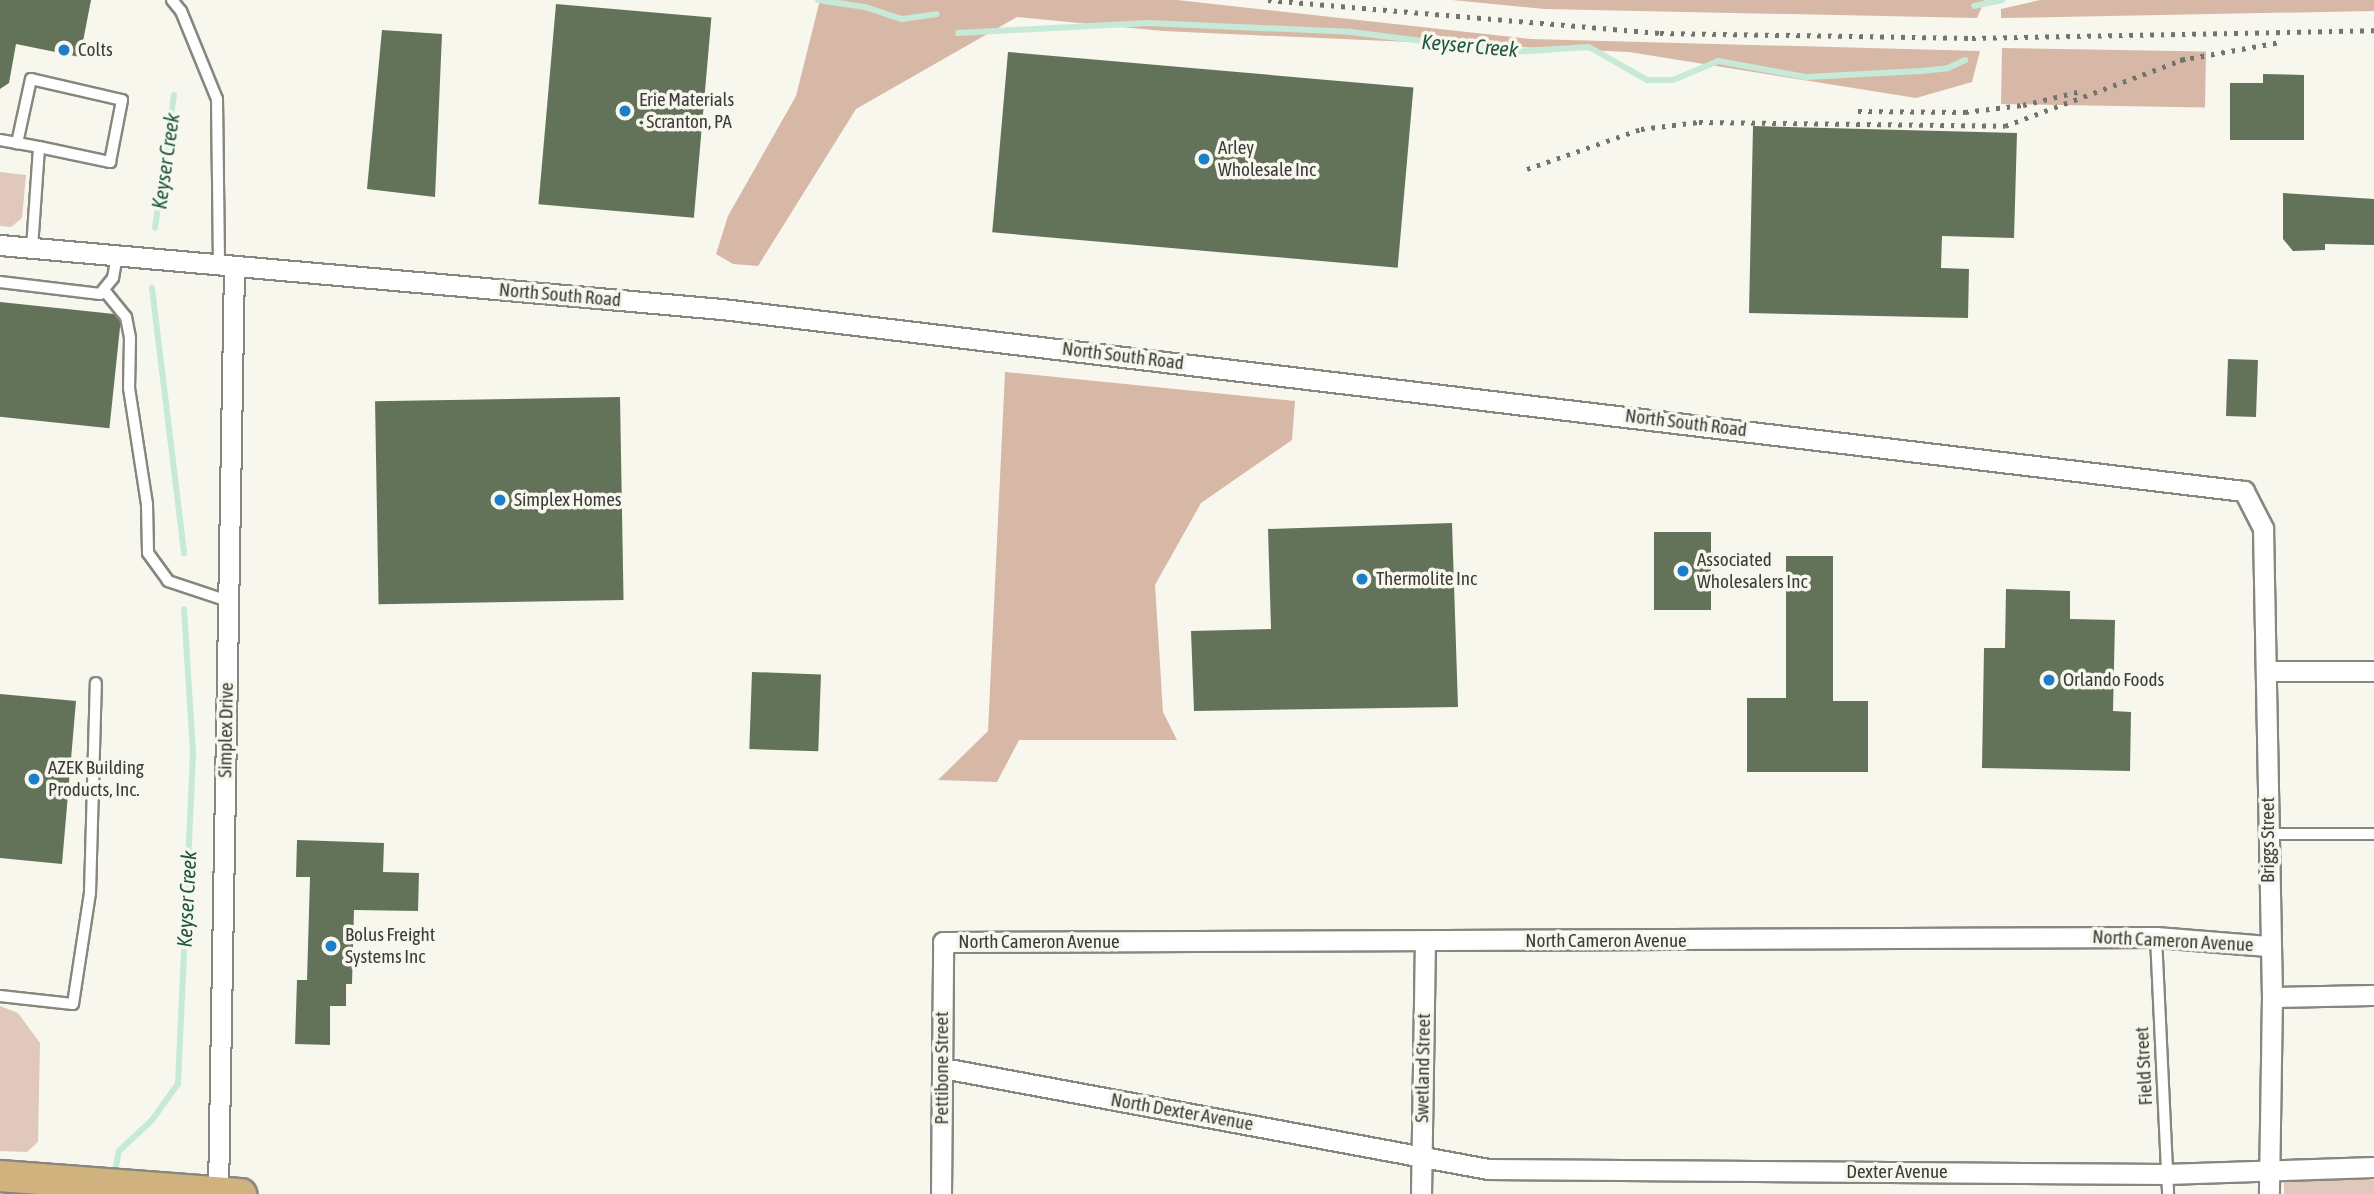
<!DOCTYPE html>
<html>
<head>
<meta charset="utf-8">
<style>
  body { margin:0 }
  #map { position:relative; width:2374px; height:1194px; overflow:hidden; background:#f7f7ee; font-family:"Asap Condensed",sans-serif }
  div>[style] { position:absolute }
  [style*='--x'] { left:calc(var(--x)*1px); top:calc(var(--y)*1px); width:calc(var(--w)*1px); rotate:calc(var(--a)*1deg) }
  .green>* { inset:0; background:#e0c8bc; transform-origin:0 0 }
  .forest>* { inset:0; background:#d7b8a7; transform-origin:0 0 }
  .stream>* { height:6px; margin:-3px; padding:0 3px; transform-origin:3px; border-radius:3px; background:#c7e9d7 }
  .building>* { inset:0; background:#63735a; transform-origin:0 0 }
  .roads { filter:drop-shadow(2px 0 #87877f) drop-shadow(-2px 0 #87877f) drop-shadow(0 2px #87877f) drop-shadow(0 -2px #87877f) }
  .service>* { height:10px; margin:-5px; padding:0 5px; transform-origin:5px; border-radius:5px; background:#fff }
  .minor>* { height:19px; margin:-9.5px; padding:0 9.5px; transform-origin:9.5px; border-radius:9.5px; background:#fff }
  .primary>* { height:30px; margin:-15px; padding:0 15px; transform-origin:15px; border-radius:15px; background:#cfb27e }
  .rail>* { height:5px; margin-top:-2.5px; transform-origin:0; background:repeating-linear-gradient(90deg,#74746f 0 3.5px,transparent 0 10.5px) }
  .dots>* { width:19px; height:19px; translate:-50% -50%; box-sizing:border-box; border:4px solid #f7f7ee; border-radius:50% }
  span { translate:-50% -50%; white-space:nowrap; text-align:center; line-height:1.15; -webkit-text-stroke:7px #f7f7ee; paint-order:stroke }
  .poi-label { font-size:19px; color:#3c3c38 }
  .left { translate:0 -50%; text-align:left }
  .street-label { font-size:19px; color:#3c3c38 }
  .water-label { font-size:21px; color:#1d573f; font-style:italic }
</style>
</head>
<body>
<div id="map">
  <div class="green">
    <i style="clip-path:polygon(0 172px,26px 175px,22px 218px,11px 227px,0 226px)"></i>
    <i style="clip-path:polygon(0 1006px,18px 1013px,40px 1043px,38px 1142px,27px 1152px,0 1151px)"></i>
    <i style="left:2374px;top:1180px;width:14px;height:90px;rotate:90deg"></i>
  </div>
  <div class="forest">
    <i style="clip-path:polygon(820px 0,1177px 0,1531px 39px,1980px 51px,1972px 82px,1916px 98px,1629px 52px,1163px 31px,1017px 17px,856px 109px,758px 266px,733px 264px,716px 254px,728px 216px,796px 96px)"></i>
    <i style="clip-path:polygon(1452px 0,1985px 0,1977px 18px,1544px 9px)"></i>
    <i style="clip-path:polygon(2040px 0,2374px 0,2374px 11px,2001px 18px,2001px 9px)"></i>
    <i style="left:2002px;top:48px;width:204px;height:56px;rotate:1deg"></i>
    <i style="clip-path:polygon(1005px 372px,1295px 401px,1292px 440px,1201px 503px,1155px 585px,1163px 712px,1177px 740px,1019px 740px,997px 782px,938px 780px,988px 731px)"></i>
  </div>
  <div class="stream">
    <i style="--x:818;--y:0;--w:48;--a:8.5"></i>
    <i style="--x:865;--y:7;--w:39;--a:18"></i>
    <i style="--x:902;--y:19;--w:35;--a:-8"></i>
    <i style="--x:1974;--y:6;--w:29;--a:-12"></i>
    <i style="--x:958;--y:33;--w:190;--a:-3"></i>
    <i style="--x:1148;--y:23;--w:203;--a:2.5"></i>
    <i style="--x:1351;--y:32;--w:160;--a:7.2"></i>
    <i style="--x:1510;--y:52;--w:79;--a:-3.6"></i>
    <i style="--x:1589;--y:47;--w:67;--a:29.6"></i>
    <i style="--x:1647;--y:80;--w:26;--a:0"></i>
    <i style="--x:1673;--y:80;--w:49;--a:-22.9"></i>
    <i style="--x:1718;--y:61;--w:89;--a:10.3"></i>
    <i style="--x:1806;--y:77;--w:115;--a:-3"></i>
    <i style="--x:1921;--y:71;--w:27;--a:-6"></i>
    <i style="--x:1948;--y:68;--w:19;--a:-25"></i>
    <i style="--x:155;--y:228;--w:134;--a:-81.9"></i>
    <i style="--x:152;--y:288;--w:267;--a:83.1"></i>
    <i style="--x:116;--y:1166;--w:15;--a:-79"></i>
    <i style="--x:119;--y:1151;--w:45;--a:-43.2"></i>
    <i style="--x:152;--y:1120;--w:44;--a:-54.2"></i>
    <i style="--x:178;--y:1084;--w:332;--a:-87.4"></i>
    <i style="--x:193;--y:752;--w:143;--a:-93.6"></i>
  </div>
  <div class="building">
    <i style="clip-path:polygon(0 0,91px 0,80px 57px,16px 44px,9px 83px,0 89px)"></i>
    <i style="left:556px;top:4px;width:156px;height:201px;rotate:5deg"></i>
    <i style="clip-path:polygon(382px 30px,442px 34px,435px 197px,367px 189px)"></i>
    <i style="left:1008px;top:52px;width:407px;height:181px;rotate:5deg"></i>
    <i style="clip-path:polygon(2263px 74px,2304px 75px,2304px 140px,2230px 140px,2230px 83px,2263px 83px)"></i>
    <i style="clip-path:polygon(1753px 126px,2017px 133px,2014px 238px,1942px 236px,1941px 268px,1969px 269px,1968px 318px,1749px 313px)"></i>
    <i style="clip-path:polygon(2283px 193px,2374px 199px,2374px 245px,2325px 244px,2325px 250px,2293px 251px,2283px 239px)"></i>
    <i style="left:0;top:302px;width:122px;height:114px;rotate:6deg"></i>
    <i style="left:2228px;top:359px;width:30px;height:57px;rotate:2deg"></i>
    <i style="left:620px;top:397px;width:203px;height:245px;rotate:89deg"></i>
    <i style="clip-path:polygon(1452px 523px,1458px 707px,1194px 711px,1191px 631px,1271px 629px,1268px 529px)"></i>
    <i style="left:1654px;top:532px;width:57px;height:78px"></i>
    <i style="clip-path:polygon(1786px 556px,1833px 556px,1833px 701px,1868px 701px,1868px 772px,1747px 772px,1747px 698px,1786px 698px)"></i>
    <i style="clip-path:polygon(2006px 589px,2070px 591px,2070px 619px,2115px 620px,2113px 711px,2131px 712px,2130px 771px,1982px 768px,1984px 648px,2005px 648px)"></i>
    <i style="left:752px;top:672px;width:69px;height:77px;rotate:2deg"></i>
    <i style="clip-path:polygon(0 694px,76px 701px,62px 864px,0 858px)"></i>
    <i style="clip-path:polygon(297px 840px,384px 843px,383px 872px,419px 873px,418px 911px,354px 910px,352px 984px,346px 984px,346px 1006px,330px 1006px,330px 1045px,295px 1044px,297px 980px,307px 980px,310px 877px,296px 877px)"></i>
  </div>
  <div class="roads">
    <div class="service">
      <i style="--x:172;--y:0;--w:14;--a:51"></i>
      <i style="--x:181;--y:11;--w:95;--a:67.8"></i>
      <i style="--x:217;--y:99;--w:167;--a:89.3"></i>
      <i style="--x:0;--y:140;--w:17;--a:10"></i>
      <i style="--x:32;--y:248;--w:101;--a:-86"></i>
      <i style="--x:39;--y:147;--w:73;--a:11.9"></i>
      <i style="--x:110;--y:162;--w:63;--a:-79"></i>
      <i style="--x:122;--y:100;--w:93;--a:-167"></i>
      <i style="--x:31;--y:79;--w:66;--a:102.3"></i>
      <i style="--x:17;--y:143;--w:22;--a:10"></i>
      <i style="--x:0;--y:282;--w:101;--a:6.8"></i>
      <i style="--x:100;--y:294;--w:21;--a:-51"></i>
      <i style="--x:113;--y:278;--w:22;--a:-80"></i>
      <i style="--x:104;--y:290;--w:35;--a:51"></i>
      <i style="--x:126;--y:317;--w:21;--a:79"></i>
      <i style="--x:130;--y:338;--w:50;--a:91.1"></i>
      <i style="--x:129;--y:388;--w:117;--a:81.2"></i>
      <i style="--x:147;--y:504;--w:49;--a:88.8"></i>
      <i style="--x:148;--y:553;--w:34;--a:54"></i>
      <i style="--x:168;--y:581;--w:63;--a:18.4"></i>
      <i style="--x:2268;--y:834;--w:106;--a:0"></i>
      <i style="--x:2156;--y:937;--w:257;--a:87.3"></i>
      <i style="--x:0;--y:996;--w:73;--a:6.3"></i>
      <i style="--x:73;--y:1004;--w:112;--a:-81.3"></i>
      <i style="--x:90;--y:893;--w:210;--a:-88.4"></i>
    </div>
    <div class="minor">
      <i style="--x:0;--y:245;--w:725;--a:5.07"></i>
      <i style="--x:722;--y:309;--w:1533;--a:6.82"></i>
      <i style="--x:2244;--y:491;--w:42;--a:62.8"></i>
      <i style="--x:2263;--y:528;--w:469;--a:88.9"></i>
      <i style="--x:2272;--y:997;--w:197;--a:90.9"></i>
      <i style="--x:2267;--y:671;--w:107;--a:0"></i>
      <i style="--x:2272;--y:997;--w:102;--a:-1.1"></i>
      <i style="--x:943;--y:1068;--w:554;--a:10.5"></i>
      <i style="--x:1488;--y:1169;--w:678;--a:0.42"></i>
      <i style="--x:2166;--y:1174;--w:208;--a:-1.9"></i>
      <i style="--x:218;--y:1192;--w:924;--a:-89.01"></i>
      <i style="--x:941;--y:1194;--w:252;--a:-89.5"></i>
      <i style="--x:943;--y:942;--w:1213;--a:-0.24"></i>
      <i style="--x:2156;--y:937;--w:112;--a:4.6"></i>
      <i style="--x:1421;--y:1194;--w:251;--a:-89.1"></i>
    </div>
    <div class="primary">
      <i style="--x:0;--y:1176;--w:242;--a:4.3"></i>
    </div>
  </div>
  <div class="rail">
    <i style="--x:1268;--y:0;--w:393;--a:4.8"></i>
    <i style="--x:1660;--y:33;--w:312;--a:0.9"></i>
    <i style="--x:1972;--y:38;--w:402;--a:-1.1"></i>
    <i style="--x:2180;--y:60;--w:102;--a:-10.2"></i>
    <i style="--x:1858;--y:111;--w:107;--a:0.5"></i>
    <i style="--x:1965;--y:112;--w:58;--a:-6.9"></i>
    <i style="--x:2023;--y:105;--w:56;--a:-13.5"></i>
    <i style="--x:1527;--y:169;--w:121;--a:-19.3"></i>
    <i style="--x:1641;--y:129;--w:58;--a:-6.9"></i>
    <i style="--x:1699;--y:122;--w:306;--a:0.7"></i>
    <i style="--x:2005;--y:126;--w:194;--a:-20.5"></i>
  </div>
  <div class="dots">
    <i style="left:64px;top:50px;background:#1c7ec9"></i>
    <i style="left:625px;top:111px;background:#1c7ec9"></i>
    <i style="left:1204px;top:159px;background:#1c7ec9"></i>
    <i style="left:500px;top:500px;background:#1c7ec9"></i>
    <i style="left:1683px;top:571px;background:#1c7ec9"></i>
    <i style="left:1362px;top:579px;background:#1c7ec9"></i>
    <i style="left:2049px;top:680px;background:#1c7ec9"></i>
    <i style="left:34px;top:779px;background:#1c7ec9"></i>
    <i style="left:331px;top:946px;background:#1c7ec9"></i>
  </div>
  <div class="poi-label">
    <span class="left" style="left:78px;top:50px">Colts</span>
    <span class="left" style="left:639px;top:111px">Erie Materials<br>- Scranton, PA</span>
    <span class="left" style="left:1218px;top:159px">Arley<br>Wholesale Inc</span>
    <span class="left" style="left:514px;top:500px">Simplex Homes</span>
    <span class="left" style="left:1697px;top:571px">Associated<br>Wholesalers Inc</span>
    <span class="left" style="left:1376px;top:579px">Thermolite Inc</span>
    <span class="left" style="left:2063px;top:680px">Orlando Foods</span>
    <span class="left" style="left:48px;top:779px">AZEK Building<br>Products, Inc.</span>
    <span class="left" style="left:345px;top:946px">Bolus Freight<br>Systems Inc</span>
  </div>
  <div class="street-label">
    <span style="left:560px;top:295px;rotate:5deg">North South Road</span>
    <span style="left:1123px;top:356px;rotate:7deg">North South Road</span>
    <span style="left:1686px;top:423px;rotate:7deg">North South Road</span>
    <span style="left:226px;top:730px;rotate:-89deg">Simplex Drive</span>
    <span style="left:2268px;top:840px;rotate:-90deg">Briggs Street</span>
    <span style="left:1606px;top:941px">North Cameron Avenue</span>
    <span style="left:2173px;top:941px;rotate:3deg">North Cameron Avenue</span>
    <span style="left:1039px;top:942px">North Cameron Avenue</span>
    <span style="left:2144px;top:1066px;rotate:-93deg">Field Street</span>
    <span style="left:942px;top:1068px;rotate:-90deg">Pettibone Street</span>
    <span style="left:1423px;top:1068px;rotate:-89deg">Swetland Street</span>
    <span style="left:1182px;top:1112px;rotate:10deg">North Dexter Avenue</span>
    <span style="left:1897px;top:1172px">Dexter Avenue</span>
  </div>
  <div class="water-label">
    <span style="left:1470px;top:45px;rotate:5deg">Keyser Creek</span>
    <span style="left:165px;top:161px;rotate:-82deg">Keyser Creek</span>
    <span style="left:186px;top:899px;rotate:-87deg">Keyser Creek</span>
  </div>
</div>
</body>
</html>
